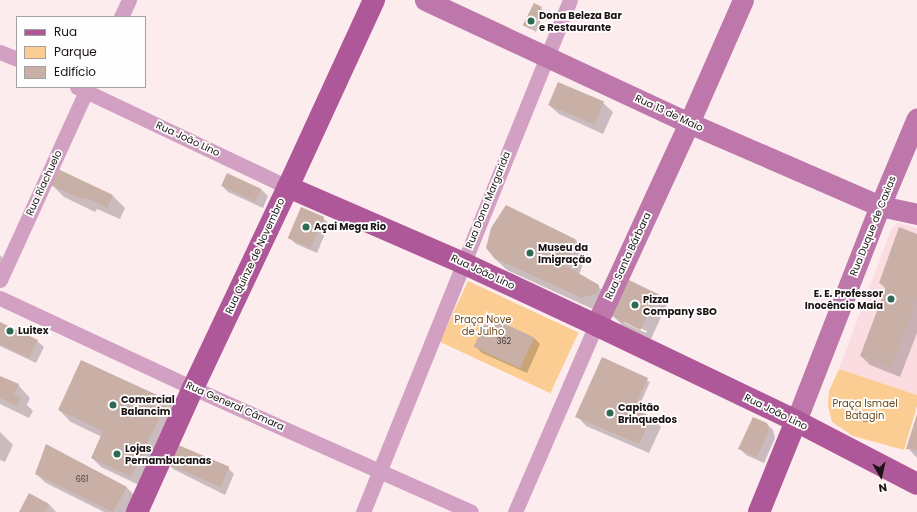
<!DOCTYPE html>
<html>
<head>
<meta charset="utf-8">
<style>
  body { margin:0 }
  #map { position:relative; width:917px; height:512px; overflow:hidden; background:#fdecee; font-family:Poppins,sans-serif }
  div>[style] { position:absolute }
  [style*='--x'] { left:calc(var(--x)*1px); top:calc(var(--y)*1px); width:calc(var(--w)*1px); rotate:calc(var(--a)*1deg) }
  .built>* { inset:0; background:#fbdde1 }
  .green>* { inset:0; background:#fccd93; transform-origin:0 0 }
  .shadow>* { inset:0; background:#0003 }
  .building>* { inset:0; background:#c9b0a7; transform-origin:0 0 }
  .street>* { height:15px; margin:-7.5px; padding:0 7.5px; transform-origin:7.5px; border-radius:7.5px; background:#d1a0c2 }
  .secondary>* { height:21px; margin:-10.5px; padding:0 10.5px; transform-origin:10.5px; border-radius:10.5px; background:#be77aa }
  .primary>* { height:22px; margin:-11px; padding:0 11px; transform-origin:11px; border-radius:11px; background:#af5899 }
  .trees>* { width:11px; height:11px; margin:-5.5px; border-radius:50%; background:#ad9278 }
  .dots>* { width:11px; height:11px; translate:-50% -50%; box-sizing:border-box; border:2px solid #fefefe; border-radius:50% }
  span { translate:-50% -50%; white-space:nowrap; text-align:center; line-height:1.15; -webkit-text-stroke:3.5px #fefefe; paint-order:stroke }
  .number-label { font-size:8px; color:#473a39 }
  .number-label span { -webkit-text-stroke-width:0 }
  .poi-label { font-size:10px; color:#1c1314; font-weight:700 }
  .left { translate:0 -50%; text-align:left }
  .right { translate:-100% -50%; text-align:right }
  .street-label { font-size:10px; color:#1c1314 }
  .park-label { font-size:10px; color:#6c4917 }
  .legend { position:absolute; left:16px; top:16px; width:130px; height:72px; box-sizing:border-box; background:#fefefe; border:1px solid #a4a0a0; margin:0; padding:5px 7px; list-style:none; font-size:12px; color:#1c1314 }
  .legend li { display:flex; align-items:center; gap:8px; height:20px }
  .legend b { width:20px; border:1px solid #a4a0a0 }
  .north { position:absolute; left:861px; top:456px; width:40px; height:40px; -webkit-text-stroke:3px #fefefe; paint-order:stroke; rotate:171deg; font-size:11px; font-weight:700; line-height:16px; text-align:center; color:#1c1314 }
  .north::after { content:''; display:block; margin:auto; width:14px; height:18px; background:#1c1314; clip-path:polygon(50% 0,100% 100%,50% 72%,0 100%) }
</style>
</head>
<body>
<div id="map">
  <div class="built">
    <i style="clip-path:polygon(898px 223px,917px 228px,917px 395px,839px 369px,892px 227px)"></i>
  </div>
  <div class="green">
    <i style="left:468px;top:281px;width:122px;height:67px;rotate:25deg"></i>
    <i style="clip-path:polygon(839px 369px,917px 395px,917px 406px,904px 450px,853px 436px,832px 422px,828px 406px,829px 391px)"></i>
  </div>
  <div class="shadow">
    <i style="clip-path:polygon(534px 5px,545px 11px,536px 32px,526px 26px)"></i>
    <i style="clip-path:polygon(603px 103px,613px 112px,603px 134px,559px 114px,549px 105px)"></i>
    <i style="clip-path:polygon(59px 171px,113px 196px,125px 208px,120px 219px,97px 209px,95px 212px,64px 197px,52px 185px)"></i>
    <i style="clip-path:polygon(227px 174px,262px 190px,268px 196px,263px 208px,228px 192px,222px 186px)"></i>
    <i style="clip-path:polygon(323px 218px,329px 224px,317px 253px,296px 244px,289px 238px)"></i>
    <i style="clip-path:polygon(917px 235px,917px 333px,900px 377px,870px 365px,861px 356px,886px 289px,880px 283px)"></i>
    <i style="clip-path:polygon(575px 239px,587px 252px,579px 275px,598px 286px,610px 298px,595px 310px,507px 270px,494px 258px)"></i>
    <i style="clip-path:polygon(0 255px,3px 258px,0 264px)"></i>
    <i style="clip-path:polygon(evenodd,658px 294px,667px 304px,651px 339px,623px 326px,614px 317px,658px 294px,624px 321px,647px 331px,646px 333px,624px 323px,624px 321px)"></i>
    <i style="clip-path:polygon(0 323px,37px 341px,44px 347px,36px 363px,0 346px)"></i>
    <i style="clip-path:polygon(534px 338px,540px 344px,527px 373px,482px 353px,475px 346px)"></i>
    <i style="clip-path:polygon(602px 358px,650px 382px,637px 411px,652px 418px,661px 427px,649px 453px,586px 426px,577px 416px)"></i>
    <i style="clip-path:polygon(82px 361px,168px 401px,180px 414px,141px 486px,101px 467px,92px 458px,102px 437px,71px 422px,59px 410px)"></i>
    <i style="clip-path:polygon(0 377px,18px 385px,30px 398px,27px 405px,33px 411px,29px 418px,0 404px)"></i>
    <i style="clip-path:polygon(917px 416px,917px 458px,908px 448px)"></i>
    <i style="clip-path:polygon(767px 424px,773px 430px,775px 438px,764px 463px,746px 455px,739px 448px)"></i>
    <i style="clip-path:polygon(0 432px,13px 445px,5px 462px,0 460px)"></i>
    <i style="clip-path:polygon(47px 446px,127px 488px,136px 497px,128px 512px,104px 512px,46px 483px,36px 474px)"></i>
    <i style="clip-path:polygon(167px 463px,228px 468px,234px 474px,225px 495px,173px 469px)"></i>
    <i style="clip-path:polygon(49px 504px,56px 512px,20px 512px)"></i>
  </div>
  <div class="building">
    <i style="left:534px;top:3px;width:9px;height:25px;rotate:27deg"></i>
    <i style="left:558px;top:82px;width:50px;height:25px;rotate:23deg"></i>
    <i style="clip-path:polygon(58px 169px,113px 195px,107px 208px,84px 197px,83px 200px,51px 185px)"></i>
    <i style="left:227px;top:173px;width:38px;height:14px;rotate:25deg"></i>
    <i style="clip-path:polygon(506px 205px,575px 239px,566px 266px,599px 285px,598px 293px,582px 298px,494px 258px,486px 248px,491px 228px)"></i>
    <i style="left:301px;top:207px;width:25px;height:34px;rotate:23deg"></i>
    <i style="clip-path:polygon(899px 227px,917px 234px,917px 299px,891px 368px,860px 356px,886px 287px,879px 283px)"></i>
    <i style="left:629px;top:280px;width:32px;height:40px;rotate:26deg"></i>
    <i style="left:488px;top:316px;width:51px;height:34px;rotate:25deg"></i>
    <i style="clip-path:polygon(0 322px,38px 340px,29px 358px,0 344px)"></i>
    <i style="clip-path:polygon(602px 357px,648px 378px,634px 409px,652px 417px,639px 444px,575px 417px)"></i>
    <i style="clip-path:polygon(81px 360px,168px 400px,131px 477px,91px 458px,103px 431px,58px 410px)"></i>
    <i style="clip-path:polygon(0 376px,19px 384px,14px 394px,21px 397px,17px 406px,0 398px)"></i>
    <i style="clip-path:polygon(917px 414px,917px 450px,906px 449px)"></i>
    <i style="clip-path:polygon(753px 417px,767px 423px,769px 431px,757px 457px,738px 449px)"></i>
    <i style="clip-path:polygon(46px 444px,127px 487px,113px 512px,35px 474px)"></i>
    <i style="left:176px;top:444px;width:58px;height:22px;rotate:23deg"></i>
    <i style="clip-path:polygon(29px 493px,49px 504px,45px 512px,19px 512px)"></i>
  </div>
  <div class="street">
    <i style="--x:121;--y:17;--w:19;--a:-65"></i>
    <i style="--x:0;--y:52;--w:18;--a:22"></i>
    <i style="--x:77;--y:87;--w:233;--a:25.4"></i>
    <i style="--x:0;--y:280;--w:212;--a:-65.5"></i>
    <i style="--x:0;--y:298;--w:213;--a:25"></i>
    <i style="--x:193;--y:388;--w:304;--a:24"></i>
    <i style="--x:363;--y:512;--w:552;--a:-67.99"></i>
    <i style="--x:515;--y:512;--w:204;--a:-66.6"></i>
  </div>
  <div class="secondary">
    <i style="--x:425;--y:0;--w:291;--a:25"></i>
    <i style="--x:689;--y:123;--w:208;--a:23.5"></i>
    <i style="--x:880;--y:206;--w:38;--a:12"></i>
    <i style="--x:596;--y:325;--w:222;--a:-65.3"></i>
    <i style="--x:689;--y:123;--w:134;--a:-66.3"></i>
    <i style="--x:796;--y:421;--w:231;--a:-68.7"></i>
    <i style="--x:880;--y:206;--w:95;--a:-67.2"></i>
  </div>
  <div class="primary">
    <i style="--x:288;--y:187;--w:191;--a:23.5"></i>
    <i style="--x:463;--y:263;--w:147;--a:25"></i>
    <i style="--x:596;--y:325;--w:222;--a:25.6"></i>
    <i style="--x:796;--y:421;--w:136;--a:27.5"></i>
    <i style="--x:137;--y:512;--w:136;--a:-65.7"></i>
    <i style="--x:193;--y:388;--w:222;--a:-64.7"></i>
    <i style="--x:288;--y:187;--w:206;--a:-65.3"></i>
    <i style="--x:759;--y:512;--w:98;--a:-67.9"></i>
  </div>
  <div class="trees">
    <i style="left:865px;top:416px"></i>
  </div>
  <div class="dots">
    <i style="left:531px;top:21px;background:#2e6953"></i>
    <i style="left:306px;top:227px;background:#2e6953"></i>
    <i style="left:530px;top:253px;background:#2e6953"></i>
    <i style="left:891px;top:299px;background:#2e6953"></i>
    <i style="left:635px;top:305px;background:#2e6953"></i>
    <i style="left:10px;top:331px;background:#2e6953"></i>
    <i style="left:113px;top:405px;background:#2e6953"></i>
    <i style="left:610px;top:413px;background:#2e6953"></i>
    <i style="left:117px;top:454px;background:#2e6953"></i>
  </div>
  <div class="number-label">
    <span style="left:504px;top:342px">362</span>
    <span style="left:82px;top:480px">661</span>
  </div>
  <div class="poi-label">
    <span class="left" style="left:539px;top:21px">Dona Beleza Bar<br>e Restaurante</span>
    <span class="left" style="left:314px;top:227px">Açai Mega Rio</span>
    <span class="left" style="left:538px;top:253px">Museu da<br>Imigração</span>
    <span class="right" style="left:883px;top:299px">E. E. Professor<br>Inocêncio Maia</span>
    <span class="left" style="left:643px;top:305px">Pizza<br>Company SBO</span>
    <span class="left" style="left:18px;top:331px">Luitex</span>
    <span class="left" style="left:121px;top:405px">Comercial<br>Balancim</span>
    <span class="left" style="left:618px;top:413px">Capitão<br>Brinquedos</span>
    <span class="left" style="left:125px;top:454px">Lojas<br>Pernambucanas</span>
  </div>
  <div class="street-label">
    <span style="left:669px;top:113px;rotate:25deg">Rua 13 de Maio</span>
    <span style="left:188px;top:139px;rotate:25deg">Rua João Lino</span>
    <span style="left:44px;top:183px;rotate:-65deg">Rua Riachuelo</span>
    <span style="left:488px;top:200px;rotate:-68deg">Rua Dona Margarida</span>
    <span style="left:873px;top:226px;rotate:-68deg">Rua Duque de Caxias</span>
    <span style="left:255px;top:256px;rotate:-65deg">Rua Quinze de Novembro</span>
    <span style="left:628px;top:256px;rotate:-65deg">Rua Santa Bárbara</span>
    <span style="left:483px;top:272px;rotate:25deg">Rua João Lino</span>
    <span style="left:235px;top:406px;rotate:24deg">Rua General Câmara</span>
    <span style="left:776px;top:412px;rotate:26deg">Rua João Lino</span>
  </div>
  <div class="park-label">
    <span style="left:483px;top:325px">Praça Nove<br>de Julho</span>
    <span style="left:865px;top:409px">Praça Ismael<br>Batagin</span>
  </div>
  <ul class="legend">
  <li><b style="height:5px;background:#af5899"></b>Rua</li>
  <li><b style="height:11px;background:#fccd93"></b>Parque</li>
  <li><b style="height:11px;background:#c9b0a7"></b>Edifício</li>
  </ul>
  <div class="north">N</div>
</div>
</body>
</html>
